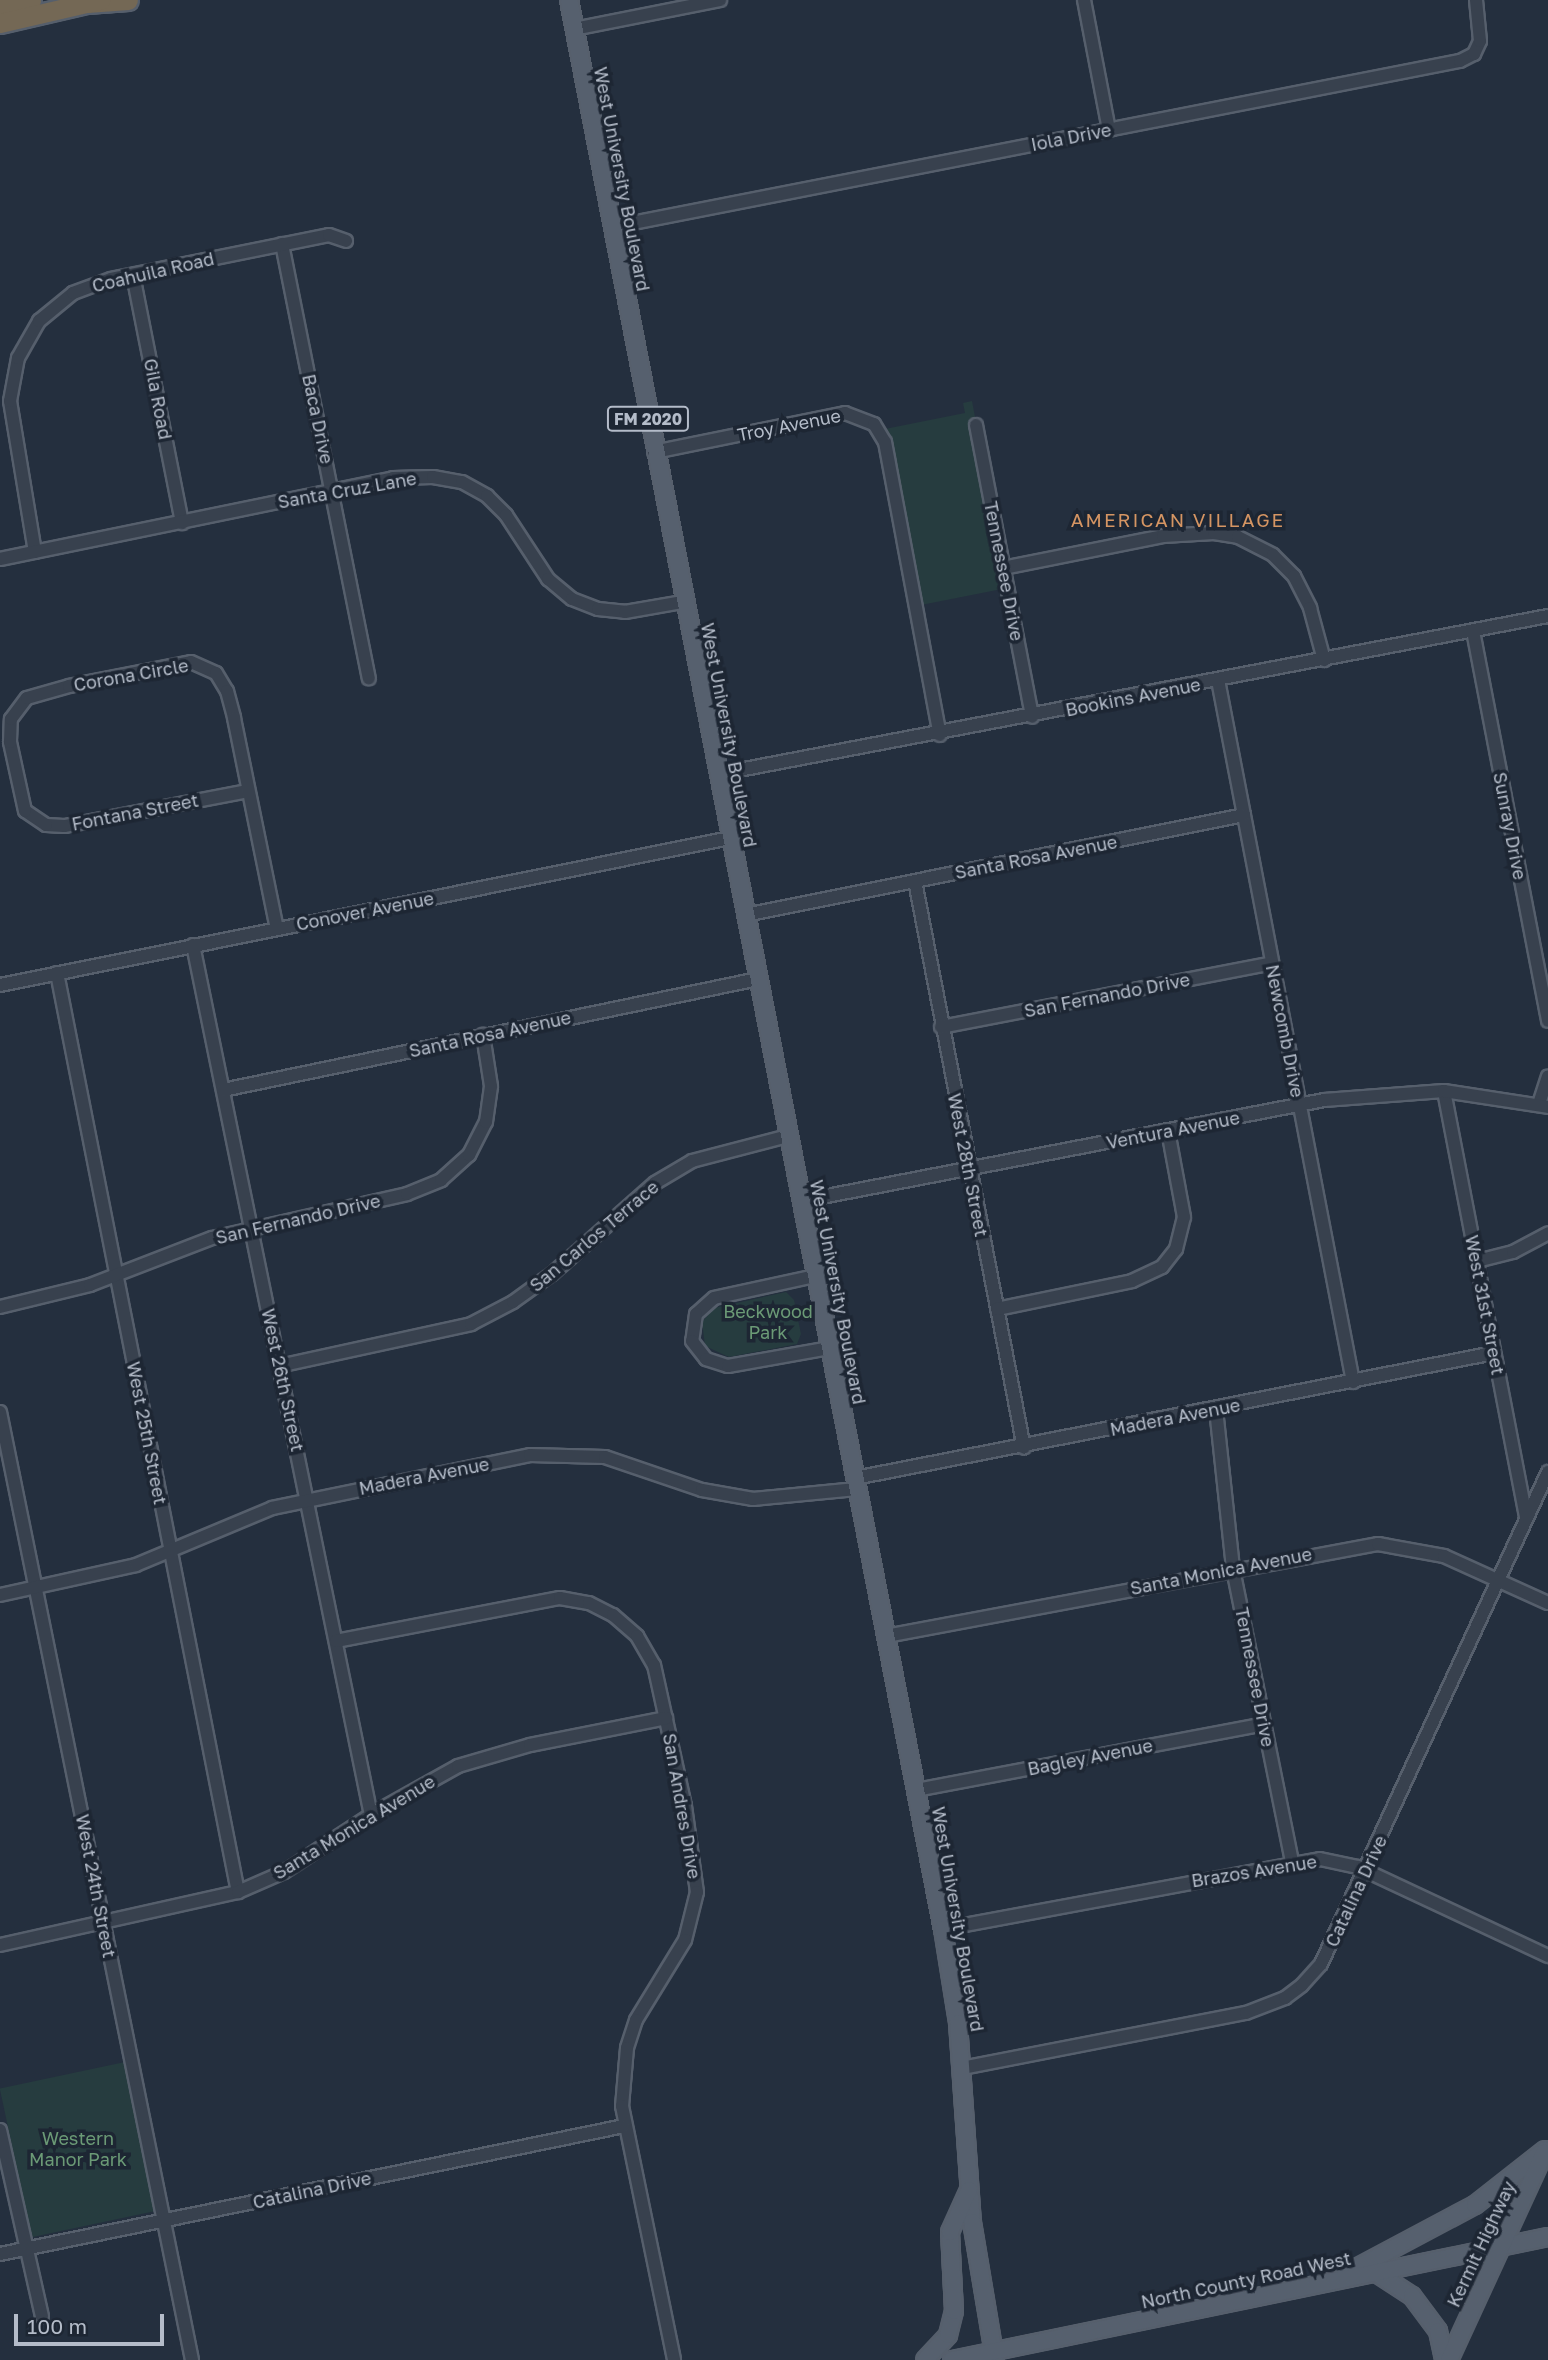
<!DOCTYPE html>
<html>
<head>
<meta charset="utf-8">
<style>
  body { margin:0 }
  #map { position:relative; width:1548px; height:2360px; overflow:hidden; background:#242f3e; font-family:"Golos Text",sans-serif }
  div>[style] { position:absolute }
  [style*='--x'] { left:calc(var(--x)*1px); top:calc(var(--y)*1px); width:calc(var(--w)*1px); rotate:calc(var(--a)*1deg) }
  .green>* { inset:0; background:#263c3f; transform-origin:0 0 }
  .roads { filter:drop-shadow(2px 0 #565f6c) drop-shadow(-2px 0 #565f6c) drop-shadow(0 2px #565f6c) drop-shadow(0 -2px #565f6c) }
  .minor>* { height:12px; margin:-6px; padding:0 6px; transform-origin:6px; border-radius:6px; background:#38414e }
  .major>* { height:16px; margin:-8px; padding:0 8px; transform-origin:8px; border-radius:8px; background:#56606e }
  .highway>* { height:19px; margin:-9.5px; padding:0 9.5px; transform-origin:9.5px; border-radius:9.5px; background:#746855 }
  span { translate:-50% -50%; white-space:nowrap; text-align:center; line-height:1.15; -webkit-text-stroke:7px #1d2633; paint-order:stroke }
  .shield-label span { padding:2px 5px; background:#1d2633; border:2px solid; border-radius:5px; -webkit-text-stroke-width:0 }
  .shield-label { font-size:16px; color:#b4bcc9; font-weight:700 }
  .street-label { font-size:18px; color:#b4bcc9 }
  .park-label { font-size:18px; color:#6b9a76 }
  .neighbourhood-label { font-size:19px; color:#d59563; letter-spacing:2px }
  .scale { position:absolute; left:14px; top:2314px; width:150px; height:32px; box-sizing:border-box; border:4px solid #b4bcc9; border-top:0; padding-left:9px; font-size:21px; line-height:24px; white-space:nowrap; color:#b4bcc9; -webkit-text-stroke:5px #1d2633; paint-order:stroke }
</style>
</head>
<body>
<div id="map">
  <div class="green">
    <i style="clip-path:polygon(972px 401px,1007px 588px,916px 606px,880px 430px,965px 413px,963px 403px)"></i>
    <i style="clip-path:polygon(786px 1292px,794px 1300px,801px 1334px,797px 1344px,729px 1357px,705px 1346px,702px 1322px,714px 1308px)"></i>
    <i style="left:125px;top:2062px;width:152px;height:128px;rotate:78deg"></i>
  </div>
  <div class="roads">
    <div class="minor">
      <i style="--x:1084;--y:0;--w:132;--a:79.1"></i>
      <i style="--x:574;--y:29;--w:149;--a:-11.2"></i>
      <i style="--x:612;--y:227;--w:864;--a:-11.08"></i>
      <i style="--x:1460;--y:61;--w:16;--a:-27"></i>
      <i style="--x:1474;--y:54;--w:14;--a:-65"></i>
      <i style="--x:1480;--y:41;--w:41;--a:-95.6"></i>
      <i style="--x:282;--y:244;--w:443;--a:78.7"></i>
      <i style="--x:133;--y:275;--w:253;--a:78.8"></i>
      <i style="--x:976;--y:425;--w:297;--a:79.1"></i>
      <i style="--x:654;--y:452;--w:195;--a:-11.5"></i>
      <i style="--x:845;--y:413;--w:31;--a:21"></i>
      <i style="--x:874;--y:424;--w:21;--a:59"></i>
      <i style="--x:885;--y:442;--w:298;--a:79.4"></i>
      <i style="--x:35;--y:552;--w:153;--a:-99.4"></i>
      <i style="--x:10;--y:401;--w:44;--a:-79.5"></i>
      <i style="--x:18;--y:358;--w:43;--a:-60.4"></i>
      <i style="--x:39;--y:321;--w:44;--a:-39.5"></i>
      <i style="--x:73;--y:293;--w:40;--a:-20.2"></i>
      <i style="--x:111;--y:279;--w:222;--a:-11.4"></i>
      <i style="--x:329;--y:235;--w:18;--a:19"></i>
      <i style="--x:0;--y:559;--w:401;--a:-11.6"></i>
      <i style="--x:393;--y:478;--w:40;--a:-1.4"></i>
      <i style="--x:433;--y:477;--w:29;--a:10"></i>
      <i style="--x:462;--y:482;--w:29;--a:29"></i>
      <i style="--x:487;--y:496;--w:27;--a:45"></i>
      <i style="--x:506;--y:515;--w:77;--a:56.7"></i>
      <i style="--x:548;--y:579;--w:31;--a:40"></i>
      <i style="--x:572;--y:599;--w:28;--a:21"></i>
      <i style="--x:598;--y:609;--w:27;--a:6"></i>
      <i style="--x:625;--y:612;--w:59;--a:-9.8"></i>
      <i style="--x:1003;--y:568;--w:163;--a:-11.3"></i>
      <i style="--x:1163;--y:536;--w:51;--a:-3.4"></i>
      <i style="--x:1214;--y:533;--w:24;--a:9"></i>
      <i style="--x:1238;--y:537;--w:39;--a:27"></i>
      <i style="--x:1273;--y:555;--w:30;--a:45"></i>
      <i style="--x:1294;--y:576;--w:36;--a:63"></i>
      <i style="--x:1310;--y:608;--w:54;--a:74.9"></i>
      <i style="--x:1473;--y:631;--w:397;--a:79.1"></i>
      <i style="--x:1218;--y:680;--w:715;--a:79.11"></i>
      <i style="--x:718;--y:774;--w:845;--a:-10.78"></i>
      <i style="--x:248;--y:791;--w:187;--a:169.2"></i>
      <i style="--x:64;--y:826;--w:18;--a:-177"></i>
      <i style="--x:46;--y:825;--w:25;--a:-146"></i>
      <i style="--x:25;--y:811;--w:71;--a:-102.3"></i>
      <i style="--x:10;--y:742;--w:23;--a:-88"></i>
      <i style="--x:11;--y:719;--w:26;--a:-53"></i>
      <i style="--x:27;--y:698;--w:44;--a:-15.9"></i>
      <i style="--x:69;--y:686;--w:124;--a:-11.1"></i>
      <i style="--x:191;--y:662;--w:27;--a:24"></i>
      <i style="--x:216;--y:673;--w:21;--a:59"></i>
      <i style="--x:227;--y:691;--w:28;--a:75"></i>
      <i style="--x:234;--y:718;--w:215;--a:78.5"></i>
      <i style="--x:915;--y:881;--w:577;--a:79.12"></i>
      <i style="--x:745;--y:915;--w:509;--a:-11.33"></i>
      <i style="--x:193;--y:945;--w:888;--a:78.44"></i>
      <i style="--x:57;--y:973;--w:937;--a:78.86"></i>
      <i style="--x:0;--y:985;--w:745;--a:-11.39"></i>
      <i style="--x:941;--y:1027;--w:337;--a:-10.9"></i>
      <i style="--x:223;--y:1090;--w:546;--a:-11.72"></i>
      <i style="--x:1444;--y:1091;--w:435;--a:79.1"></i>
      <i style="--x:1539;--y:1104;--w:29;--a:-72"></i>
      <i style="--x:801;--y:1201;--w:533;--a:-10.93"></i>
      <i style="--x:1324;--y:1100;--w:120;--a:-4.3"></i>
      <i style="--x:1444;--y:1091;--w:105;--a:8.7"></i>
      <i style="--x:1477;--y:1261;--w:37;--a:-14"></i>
      <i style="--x:1513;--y:1252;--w:40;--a:-28"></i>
      <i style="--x:815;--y:1276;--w:103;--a:167.7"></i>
      <i style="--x:714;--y:1298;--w:24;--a:138"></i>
      <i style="--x:696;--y:1314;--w:27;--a:98"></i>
      <i style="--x:692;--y:1341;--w:23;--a:52"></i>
      <i style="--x:706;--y:1359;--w:23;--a:18"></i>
      <i style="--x:728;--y:1366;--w:104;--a:-10"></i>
      <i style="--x:0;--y:1307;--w:93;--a:-13.7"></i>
      <i style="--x:90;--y:1285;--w:131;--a:-21.1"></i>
      <i style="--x:212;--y:1238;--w:200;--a:-12.7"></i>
      <i style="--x:407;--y:1194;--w:37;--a:-22"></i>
      <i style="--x:441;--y:1180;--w:38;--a:-42"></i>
      <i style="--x:469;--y:1155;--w:37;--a:-63"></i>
      <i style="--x:486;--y:1122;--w:36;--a:-82"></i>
      <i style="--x:491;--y:1086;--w:52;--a:-98.9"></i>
      <i style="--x:997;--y:1309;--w:138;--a:-11.7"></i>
      <i style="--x:1132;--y:1281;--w:33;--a:-25"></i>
      <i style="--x:1162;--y:1267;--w:23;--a:-52"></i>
      <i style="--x:1176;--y:1249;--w:33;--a:-76"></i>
      <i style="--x:1184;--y:1217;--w:87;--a:-100.5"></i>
      <i style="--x:279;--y:1366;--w:197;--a:-12.3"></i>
      <i style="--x:471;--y:1324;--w:47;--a:-27.6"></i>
      <i style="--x:513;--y:1302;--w:48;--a:-35.7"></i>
      <i style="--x:552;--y:1274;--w:137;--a:-41.5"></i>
      <i style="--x:655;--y:1183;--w:43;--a:-30.7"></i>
      <i style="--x:692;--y:1161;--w:99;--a:-14.6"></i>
      <i style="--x:1216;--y:1409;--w:161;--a:83.9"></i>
      <i style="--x:1233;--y:1569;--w:298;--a:78.6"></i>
      <i style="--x:0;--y:1412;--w:967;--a:78.55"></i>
      <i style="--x:855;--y:1478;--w:651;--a:-11.07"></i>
      <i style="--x:0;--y:1595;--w:139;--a:-12.4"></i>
      <i style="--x:136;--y:1565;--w:147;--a:-22.7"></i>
      <i style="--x:272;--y:1508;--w:263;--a:-11.6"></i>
      <i style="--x:530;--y:1455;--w:75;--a:1.5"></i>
      <i style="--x:605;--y:1457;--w:102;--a:18.8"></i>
      <i style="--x:702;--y:1490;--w:52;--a:10"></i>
      <i style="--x:753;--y:1499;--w:104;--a:-5.5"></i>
      <i style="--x:886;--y:1636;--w:501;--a:-10.59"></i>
      <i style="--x:1378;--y:1544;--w:67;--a:10.3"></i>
      <i style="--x:1444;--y:1556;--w:114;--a:24.3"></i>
      <i style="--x:336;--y:1641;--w:228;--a:-10.9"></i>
      <i style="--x:560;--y:1598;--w:29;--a:10"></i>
      <i style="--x:589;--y:1603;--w:27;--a:27"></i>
      <i style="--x:613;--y:1615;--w:32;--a:41"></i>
      <i style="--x:637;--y:1636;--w:34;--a:60"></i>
      <i style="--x:654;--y:1665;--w:144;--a:77.6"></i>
      <i style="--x:685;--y:1806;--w:87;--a:82.1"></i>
      <i style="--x:697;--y:1892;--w:49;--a:104"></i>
      <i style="--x:685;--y:1940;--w:94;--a:121.5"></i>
      <i style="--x:636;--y:2020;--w:29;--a:108"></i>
      <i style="--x:627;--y:2048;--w:58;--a:94.9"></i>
      <i style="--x:622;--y:2106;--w:259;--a:78.4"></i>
      <i style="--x:916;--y:1790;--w:354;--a:-10.7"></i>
      <i style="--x:943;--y:1929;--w:383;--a:-10.5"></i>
      <i style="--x:1320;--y:1859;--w:39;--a:12"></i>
      <i style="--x:1358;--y:1867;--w:210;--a:25.1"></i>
      <i style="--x:0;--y:1945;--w:244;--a:-12.6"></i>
      <i style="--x:238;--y:1892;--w:50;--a:-23.5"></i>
      <i style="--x:284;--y:1872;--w:108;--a:-33.2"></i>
      <i style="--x:374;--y:1813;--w:96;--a:-29.2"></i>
      <i style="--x:458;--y:1766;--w:75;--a:-16.3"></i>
      <i style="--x:530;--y:1745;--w:139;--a:-11.2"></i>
      <i style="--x:962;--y:2068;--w:289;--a:-11"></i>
      <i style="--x:1246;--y:2013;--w:42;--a:-21"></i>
      <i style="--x:1285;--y:1998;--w:21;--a:-37"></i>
      <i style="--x:1302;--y:1985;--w:28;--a:-48"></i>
      <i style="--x:1321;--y:1964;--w:542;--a:-65.23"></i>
      <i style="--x:0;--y:2130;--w:191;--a:77.3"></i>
      <i style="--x:0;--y:2254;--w:637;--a:-11.59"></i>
    </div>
    <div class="major">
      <i style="--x:569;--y:0;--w:1965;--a:79.03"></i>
      <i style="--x:943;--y:1929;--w:95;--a:80.9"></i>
      <i style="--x:958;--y:2023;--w:199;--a:86"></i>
      <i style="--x:972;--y:2222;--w:140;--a:80.5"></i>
      <i style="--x:1375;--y:2272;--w:44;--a:33"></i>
      <i style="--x:1412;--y:2296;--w:44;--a:53.4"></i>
      <i style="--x:1438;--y:2331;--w:30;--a:78"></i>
      <i style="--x:1345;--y:2274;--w:147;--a:-28"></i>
      <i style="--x:1475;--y:2205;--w:89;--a:-38.2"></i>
      <i style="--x:925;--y:2360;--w:34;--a:-47"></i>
      <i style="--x:948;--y:2335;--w:25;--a:-76"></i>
      <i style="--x:954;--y:2311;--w:79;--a:-92.9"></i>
      <i style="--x:950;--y:2232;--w:46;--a:-65.7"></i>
      <i style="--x:952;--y:2360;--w:609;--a:-11.66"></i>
      <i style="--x:1449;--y:2360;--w:228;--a:-65.3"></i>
    </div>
    <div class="highway">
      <i style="--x:87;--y:3;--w:41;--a:-4.2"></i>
      <i style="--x:0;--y:8;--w:32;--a:-14"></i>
      <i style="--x:0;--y:23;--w:103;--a:-13"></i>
    </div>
  </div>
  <div class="shield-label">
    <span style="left:648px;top:419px">FM 2020</span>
  </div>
  <div class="street-label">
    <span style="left:1071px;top:137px;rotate:-11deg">Iola Drive</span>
    <span style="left:622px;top:179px;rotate:79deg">West University Boulevard</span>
    <span style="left:153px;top:272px;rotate:-13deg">Coahuila Road</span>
    <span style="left:158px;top:399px;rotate:79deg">Gila Road</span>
    <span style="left:318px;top:419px;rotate:78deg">Baca Drive</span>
    <span style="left:789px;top:425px;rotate:-11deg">Troy Avenue</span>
    <span style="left:347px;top:490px;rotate:-10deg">Santa Cruz Lane</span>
    <span style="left:1004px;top:571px;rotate:79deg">Tennessee Drive</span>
    <span style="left:131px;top:675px;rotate:-10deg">Corona Circle</span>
    <span style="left:1133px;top:697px;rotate:-11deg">Bookins Avenue</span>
    <span style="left:729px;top:735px;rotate:79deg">West University Boulevard</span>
    <span style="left:135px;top:812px;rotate:-11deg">Fontana Street</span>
    <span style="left:1510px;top:826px;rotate:79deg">Sunray Drive</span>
    <span style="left:1036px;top:857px;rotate:-11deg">Santa Rosa Avenue</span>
    <span style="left:365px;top:911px;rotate:-11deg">Conover Avenue</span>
    <span style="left:1107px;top:995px;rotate:-11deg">San Fernando Drive</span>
    <span style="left:1285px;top:1031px;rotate:79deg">Newcomb Drive</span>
    <span style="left:490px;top:1034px;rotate:-12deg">Santa Rosa Avenue</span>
    <span style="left:1173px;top:1130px;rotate:-11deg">Ventura Avenue</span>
    <span style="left:968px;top:1165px;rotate:79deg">West 28th Street</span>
    <span style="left:298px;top:1219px;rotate:-13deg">San Fernando Drive</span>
    <span style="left:594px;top:1236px;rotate:-40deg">San Carlos Terrace</span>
    <span style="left:838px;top:1292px;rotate:79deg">West University Boulevard</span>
    <span style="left:1485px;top:1305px;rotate:79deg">West 31st Street</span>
    <span style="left:283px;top:1380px;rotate:78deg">West 26th Street</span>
    <span style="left:1175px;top:1417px;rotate:-11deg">Madera Avenue</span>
    <span style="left:147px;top:1433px;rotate:79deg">West 25th Street</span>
    <span style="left:424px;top:1476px;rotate:-11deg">Madera Avenue</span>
    <span style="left:1221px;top:1571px;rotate:-11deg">Santa Monica Avenue</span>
    <span style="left:1255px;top:1677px;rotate:79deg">Tennessee Drive</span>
    <span style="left:1090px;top:1757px;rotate:-11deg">Bagley Avenue</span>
    <span style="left:682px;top:1806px;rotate:80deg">San Andres Drive</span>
    <span style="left:354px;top:1827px;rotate:-31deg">Santa Monica Avenue</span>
    <span style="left:1254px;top:1871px;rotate:-9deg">Brazos Avenue</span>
    <span style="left:96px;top:1886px;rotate:79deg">West 24th Street</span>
    <span style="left:1356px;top:1891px;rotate:-65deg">Catalina Drive</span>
    <span style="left:958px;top:1919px;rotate:80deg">West University Boulevard</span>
    <span style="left:312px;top:2190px;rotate:-12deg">Catalina Drive</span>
    <span style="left:1481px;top:2244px;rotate:-65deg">Kermit Highway</span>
    <span style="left:1246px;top:2280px;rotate:-12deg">North County Road West</span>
  </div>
  <div class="park-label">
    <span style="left:768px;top:1322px">Beckwood<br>Park</span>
    <span style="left:78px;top:2149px">Western<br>Manor Park</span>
  </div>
  <div class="neighbourhood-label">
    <span style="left:1178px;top:520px">AMERICAN VILLAGE</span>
  </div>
  <div class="scale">100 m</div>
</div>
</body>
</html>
